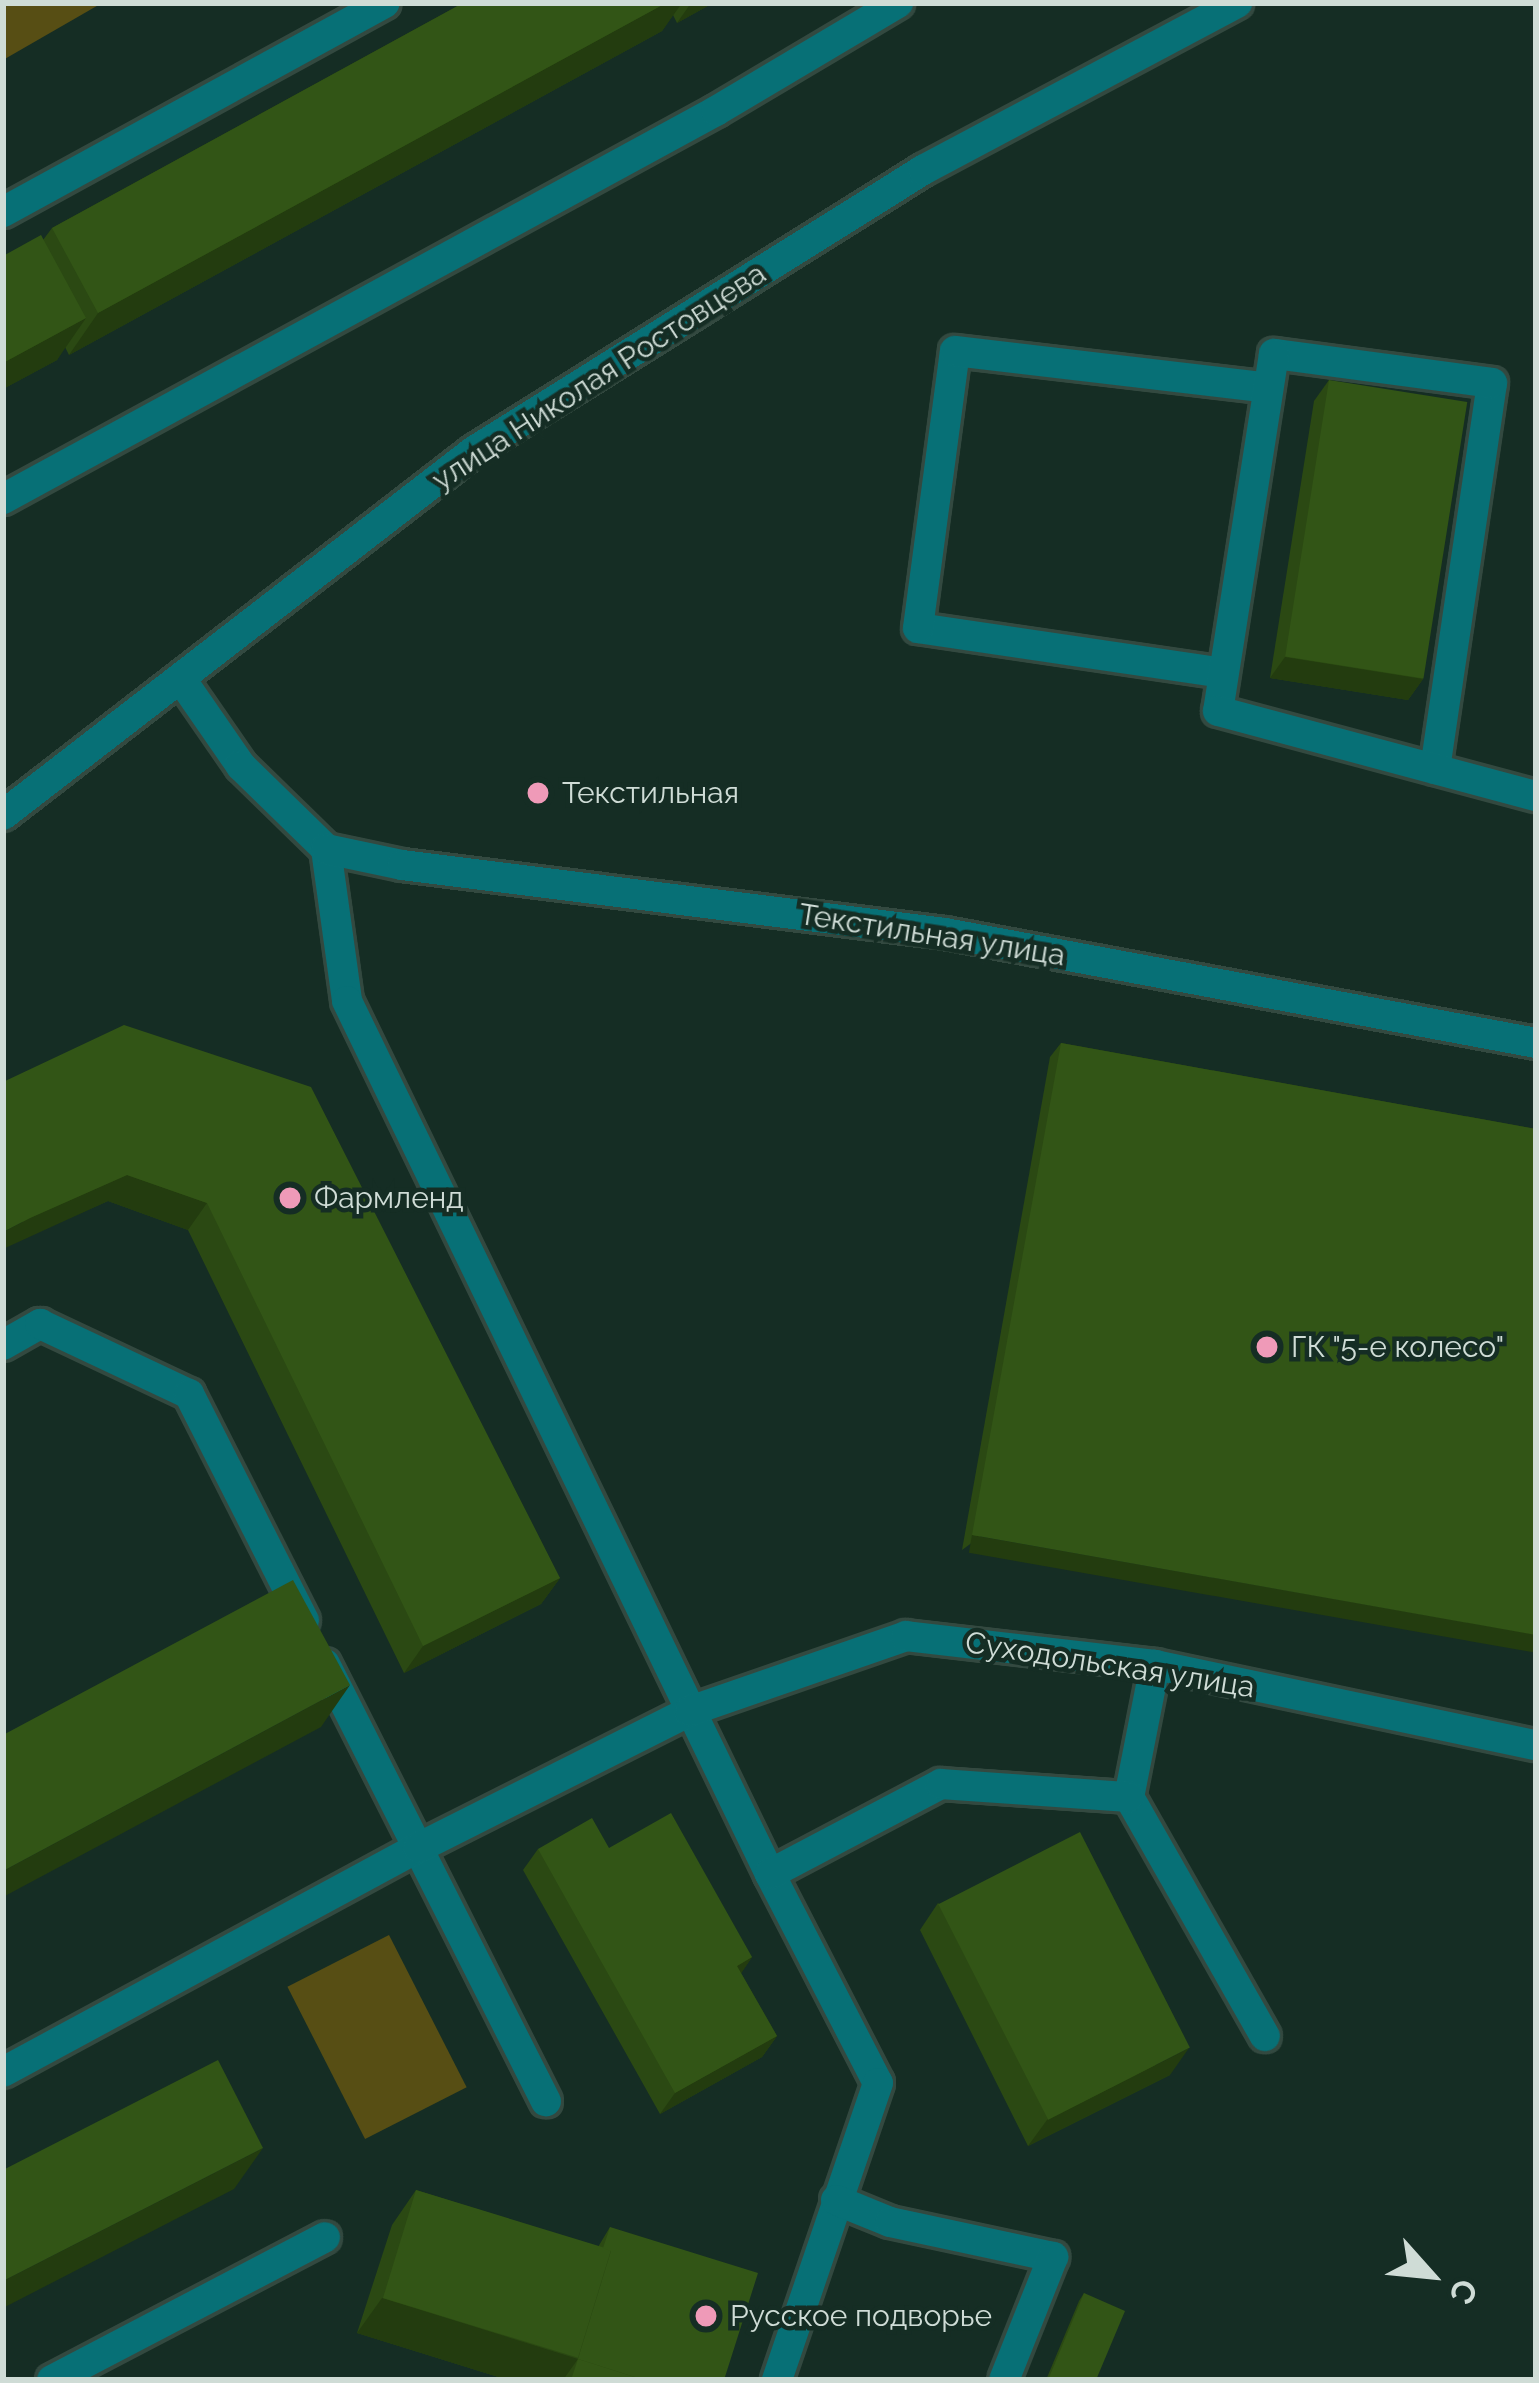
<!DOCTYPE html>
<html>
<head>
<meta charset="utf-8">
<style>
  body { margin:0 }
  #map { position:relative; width:1539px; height:2383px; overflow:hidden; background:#152d24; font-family:Raleway,sans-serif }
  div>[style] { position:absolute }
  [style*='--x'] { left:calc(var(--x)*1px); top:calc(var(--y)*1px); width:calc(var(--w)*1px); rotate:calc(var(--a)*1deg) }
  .green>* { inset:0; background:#574e14; transform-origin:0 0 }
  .roads { filter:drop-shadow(3px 0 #334940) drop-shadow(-3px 0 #334940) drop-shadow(0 3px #334940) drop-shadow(0 -3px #334940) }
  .minor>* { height:30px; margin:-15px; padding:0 15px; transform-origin:15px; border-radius:15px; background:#077076 }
  .wall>* { inset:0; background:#2b4913 }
  .shaded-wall>* { inset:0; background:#233c0f; transform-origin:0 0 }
  .building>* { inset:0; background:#325516; transform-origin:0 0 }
  .dots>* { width:33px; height:33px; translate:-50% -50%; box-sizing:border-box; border:6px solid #152d24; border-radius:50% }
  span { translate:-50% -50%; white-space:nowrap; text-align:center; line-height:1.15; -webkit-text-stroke:9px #152d24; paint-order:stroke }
  .street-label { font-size:30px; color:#cfdcd6 }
  .poi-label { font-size:30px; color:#cfdcd6 }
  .left { translate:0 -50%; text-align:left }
  .frame { position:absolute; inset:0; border:6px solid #cfdcd6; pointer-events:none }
  .north { position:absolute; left:1371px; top:2215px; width:120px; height:120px; -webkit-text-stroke:9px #152d24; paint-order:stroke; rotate:117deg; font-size:33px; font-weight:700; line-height:48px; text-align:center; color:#cfdcd6 }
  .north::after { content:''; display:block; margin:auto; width:42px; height:54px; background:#cfdcd6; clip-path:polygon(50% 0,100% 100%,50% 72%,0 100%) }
</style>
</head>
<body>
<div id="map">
  <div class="green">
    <i style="clip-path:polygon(3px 3px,102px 3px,3px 60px)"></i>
    <i style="left:389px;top:1935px;width:171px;height:114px;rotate:63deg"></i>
  </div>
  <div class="roads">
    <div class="minor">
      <i style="--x:3;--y:212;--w:435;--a:-28.7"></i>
      <i style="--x:3;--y:499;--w:812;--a:-28.55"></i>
      <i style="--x:716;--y:111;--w:212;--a:-30.7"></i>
      <i style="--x:1223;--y:673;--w:308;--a:-171.6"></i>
      <i style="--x:918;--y:628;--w:279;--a:-82.4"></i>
      <i style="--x:955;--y:351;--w:315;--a:6.7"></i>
      <i style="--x:181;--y:679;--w:106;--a:55.4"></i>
      <i style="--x:241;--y:766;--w:119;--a:44.3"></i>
      <i style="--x:326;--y:849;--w:153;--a:82.1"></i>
      <i style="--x:347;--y:1001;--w:970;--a:64.15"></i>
      <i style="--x:770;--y:1874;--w:235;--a:62.7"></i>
      <i style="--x:878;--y:2083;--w:314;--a:108.8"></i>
      <i style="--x:1435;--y:769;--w:390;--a:-81.6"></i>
      <i style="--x:1492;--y:383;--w:220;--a:-172.4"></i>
      <i style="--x:1274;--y:354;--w:361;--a:98.9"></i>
      <i style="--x:1218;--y:711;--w:329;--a:15"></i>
      <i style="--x:3;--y:815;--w:595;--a:-37.7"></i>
      <i style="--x:474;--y:451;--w:530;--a:-32.04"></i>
      <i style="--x:923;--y:170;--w:356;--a:-28"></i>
      <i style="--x:326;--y:849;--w:78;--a:11.9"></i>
      <i style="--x:402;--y:865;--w:547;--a:7.14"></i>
      <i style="--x:945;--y:933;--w:601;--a:10.54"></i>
      <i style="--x:3;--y:1345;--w:43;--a:-29.6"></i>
      <i style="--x:40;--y:1324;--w:165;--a:25.2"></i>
      <i style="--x:189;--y:1394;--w:254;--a:63.1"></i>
      <i style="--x:325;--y:1664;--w:490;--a:63.2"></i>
      <i style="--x:1155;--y:1665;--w:135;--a:101.1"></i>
      <i style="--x:1129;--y:1797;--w:275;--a:60.4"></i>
      <i style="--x:770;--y:1874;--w:193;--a:-27.8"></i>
      <i style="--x:941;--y:1784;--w:188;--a:4"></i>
      <i style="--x:3;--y:2072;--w:472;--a:-28.4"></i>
      <i style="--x:418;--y:1848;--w:305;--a:-26.7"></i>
      <i style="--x:690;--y:1711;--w:229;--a:-19.1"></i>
      <i style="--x:906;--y:1636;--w:251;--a:6.6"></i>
      <i style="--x:1155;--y:1665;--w:389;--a:11.9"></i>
      <i style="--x:836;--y:2200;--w:58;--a:22.2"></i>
      <i style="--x:890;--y:2222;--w:167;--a:12.1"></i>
      <i style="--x:1053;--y:2257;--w:132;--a:111.7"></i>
      <i style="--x:52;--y:2380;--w:308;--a:-27.6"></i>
    </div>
  </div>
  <div class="wall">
    <i style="clip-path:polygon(463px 3px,713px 3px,677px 23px,673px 15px,662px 31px,69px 355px,65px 347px,57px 360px,3px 389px,3px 256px,43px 240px,52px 228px)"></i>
    <i style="clip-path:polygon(1329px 380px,1423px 679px,1408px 700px,1270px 678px,1314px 401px)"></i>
    <i style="clip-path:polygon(124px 1025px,560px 1578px,541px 1604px,404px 1673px,188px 1230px,108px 1201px,11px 1244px)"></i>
    <i style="clip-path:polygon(1061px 1043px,1536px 1129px,962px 1550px,1050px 1057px)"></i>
    <i style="clip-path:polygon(609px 1848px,752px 1957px,741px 1973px,777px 2036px,762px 2057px,660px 2114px,523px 1870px,538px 1849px)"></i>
    <i style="clip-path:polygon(938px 1903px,1170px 2075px,1028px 2146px,920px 1930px)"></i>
    <i style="clip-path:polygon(416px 2190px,598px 2247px,610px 2227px,724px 2380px,508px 2380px,357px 2333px,392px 2225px)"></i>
    <i style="clip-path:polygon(1084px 2293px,1096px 2380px,1046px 2380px,1079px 2301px)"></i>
  </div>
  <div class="shaded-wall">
    <i style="clip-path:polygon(666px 3px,682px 3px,662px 31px,69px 355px,98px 313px)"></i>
    <i style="clip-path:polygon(691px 3px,713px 3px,677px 23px)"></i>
    <i style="clip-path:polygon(86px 318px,57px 360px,3px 389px,3px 363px)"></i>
    <i style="clip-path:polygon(1285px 657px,1423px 679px,1408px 700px,1270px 678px)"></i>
    <i style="clip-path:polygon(127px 1175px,207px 1203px,188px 1230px,108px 1201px,3px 1249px,3px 1232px,30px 1218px)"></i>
    <i style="left:972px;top:1535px;width:573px;height:18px;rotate:10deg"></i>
    <i style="clip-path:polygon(560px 1578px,541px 1604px,404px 1673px,423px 1646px)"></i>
    <i style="clip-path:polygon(350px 1685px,321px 1727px,3px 1897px,3px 1871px)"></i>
    <i style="clip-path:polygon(752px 1957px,738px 1978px,737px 1966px)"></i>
    <i style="clip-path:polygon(777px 2036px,762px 2057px,660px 2114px,675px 2093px)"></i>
    <i style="clip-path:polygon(1189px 2048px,1170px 2075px,1028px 2146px,1047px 2120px)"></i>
    <i style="clip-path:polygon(263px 2148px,234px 2189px,3px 2308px,3px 2281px)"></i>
    <i style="clip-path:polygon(382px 2298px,578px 2359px,563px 2380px,508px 2380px,357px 2333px)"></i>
  </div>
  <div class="building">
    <i style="clip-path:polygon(463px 3px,666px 3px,98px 313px,52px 228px)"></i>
    <i style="clip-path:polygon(41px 235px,86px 318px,3px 363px,3px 256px)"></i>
    <i style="left:1329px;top:380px;width:140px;height:280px;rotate:9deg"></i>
    <i style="clip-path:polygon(124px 1025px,311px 1087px,560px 1578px,423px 1646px,207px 1203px,127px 1175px,30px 1218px,3px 1232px,3px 1082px)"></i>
    <i style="clip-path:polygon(1061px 1043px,1536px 1129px,1536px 1635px,972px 1535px)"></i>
    <i style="clip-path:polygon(293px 1580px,350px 1685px,3px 1871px,3px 1735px)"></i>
    <i style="clip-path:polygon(671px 1813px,752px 1957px,737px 1966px,777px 2036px,675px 2093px,538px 1849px,592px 1818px,609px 1848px)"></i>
    <i style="left:1080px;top:1832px;width:242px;height:159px;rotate:63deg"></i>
    <i style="clip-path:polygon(218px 2060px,263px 2148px,3px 2281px,3px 2170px)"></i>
    <i style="left:416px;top:2190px;width:204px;height:113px;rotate:17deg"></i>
    <i style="clip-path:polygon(610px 2227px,758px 2273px,724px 2380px,644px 2380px,578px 2359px,611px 2251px,603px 2248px)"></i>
    <i style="clip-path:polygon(1084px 2293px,1125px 2311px,1096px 2380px,1048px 2380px)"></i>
    <i style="clip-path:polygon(578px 2359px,644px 2380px,571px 2380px)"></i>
  </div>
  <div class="dots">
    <i style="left:538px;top:793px;background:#ef9ab8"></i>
    <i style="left:290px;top:1198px;background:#ef9ab8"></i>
    <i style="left:1267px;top:1347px;background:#ef9ab8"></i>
    <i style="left:706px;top:2316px;background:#ef9ab8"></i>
  </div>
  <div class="street-label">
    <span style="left:599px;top:377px;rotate:-33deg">улица Николая Ростовцева</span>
    <span style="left:932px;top:935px;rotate:9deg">Текстильная улица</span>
    <span style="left:1110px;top:1665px;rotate:9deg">Суходольская улица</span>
  </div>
  <div class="poi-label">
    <span class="left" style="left:562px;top:793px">Текстильная</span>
    <span class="left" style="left:314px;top:1198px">Фармленд</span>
    <span class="left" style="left:1291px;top:1347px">ГК "5-е колесо"</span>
    <span class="left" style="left:730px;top:2316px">Русское подворье</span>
  </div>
  <div class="frame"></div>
  <div class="north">С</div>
</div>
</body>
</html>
